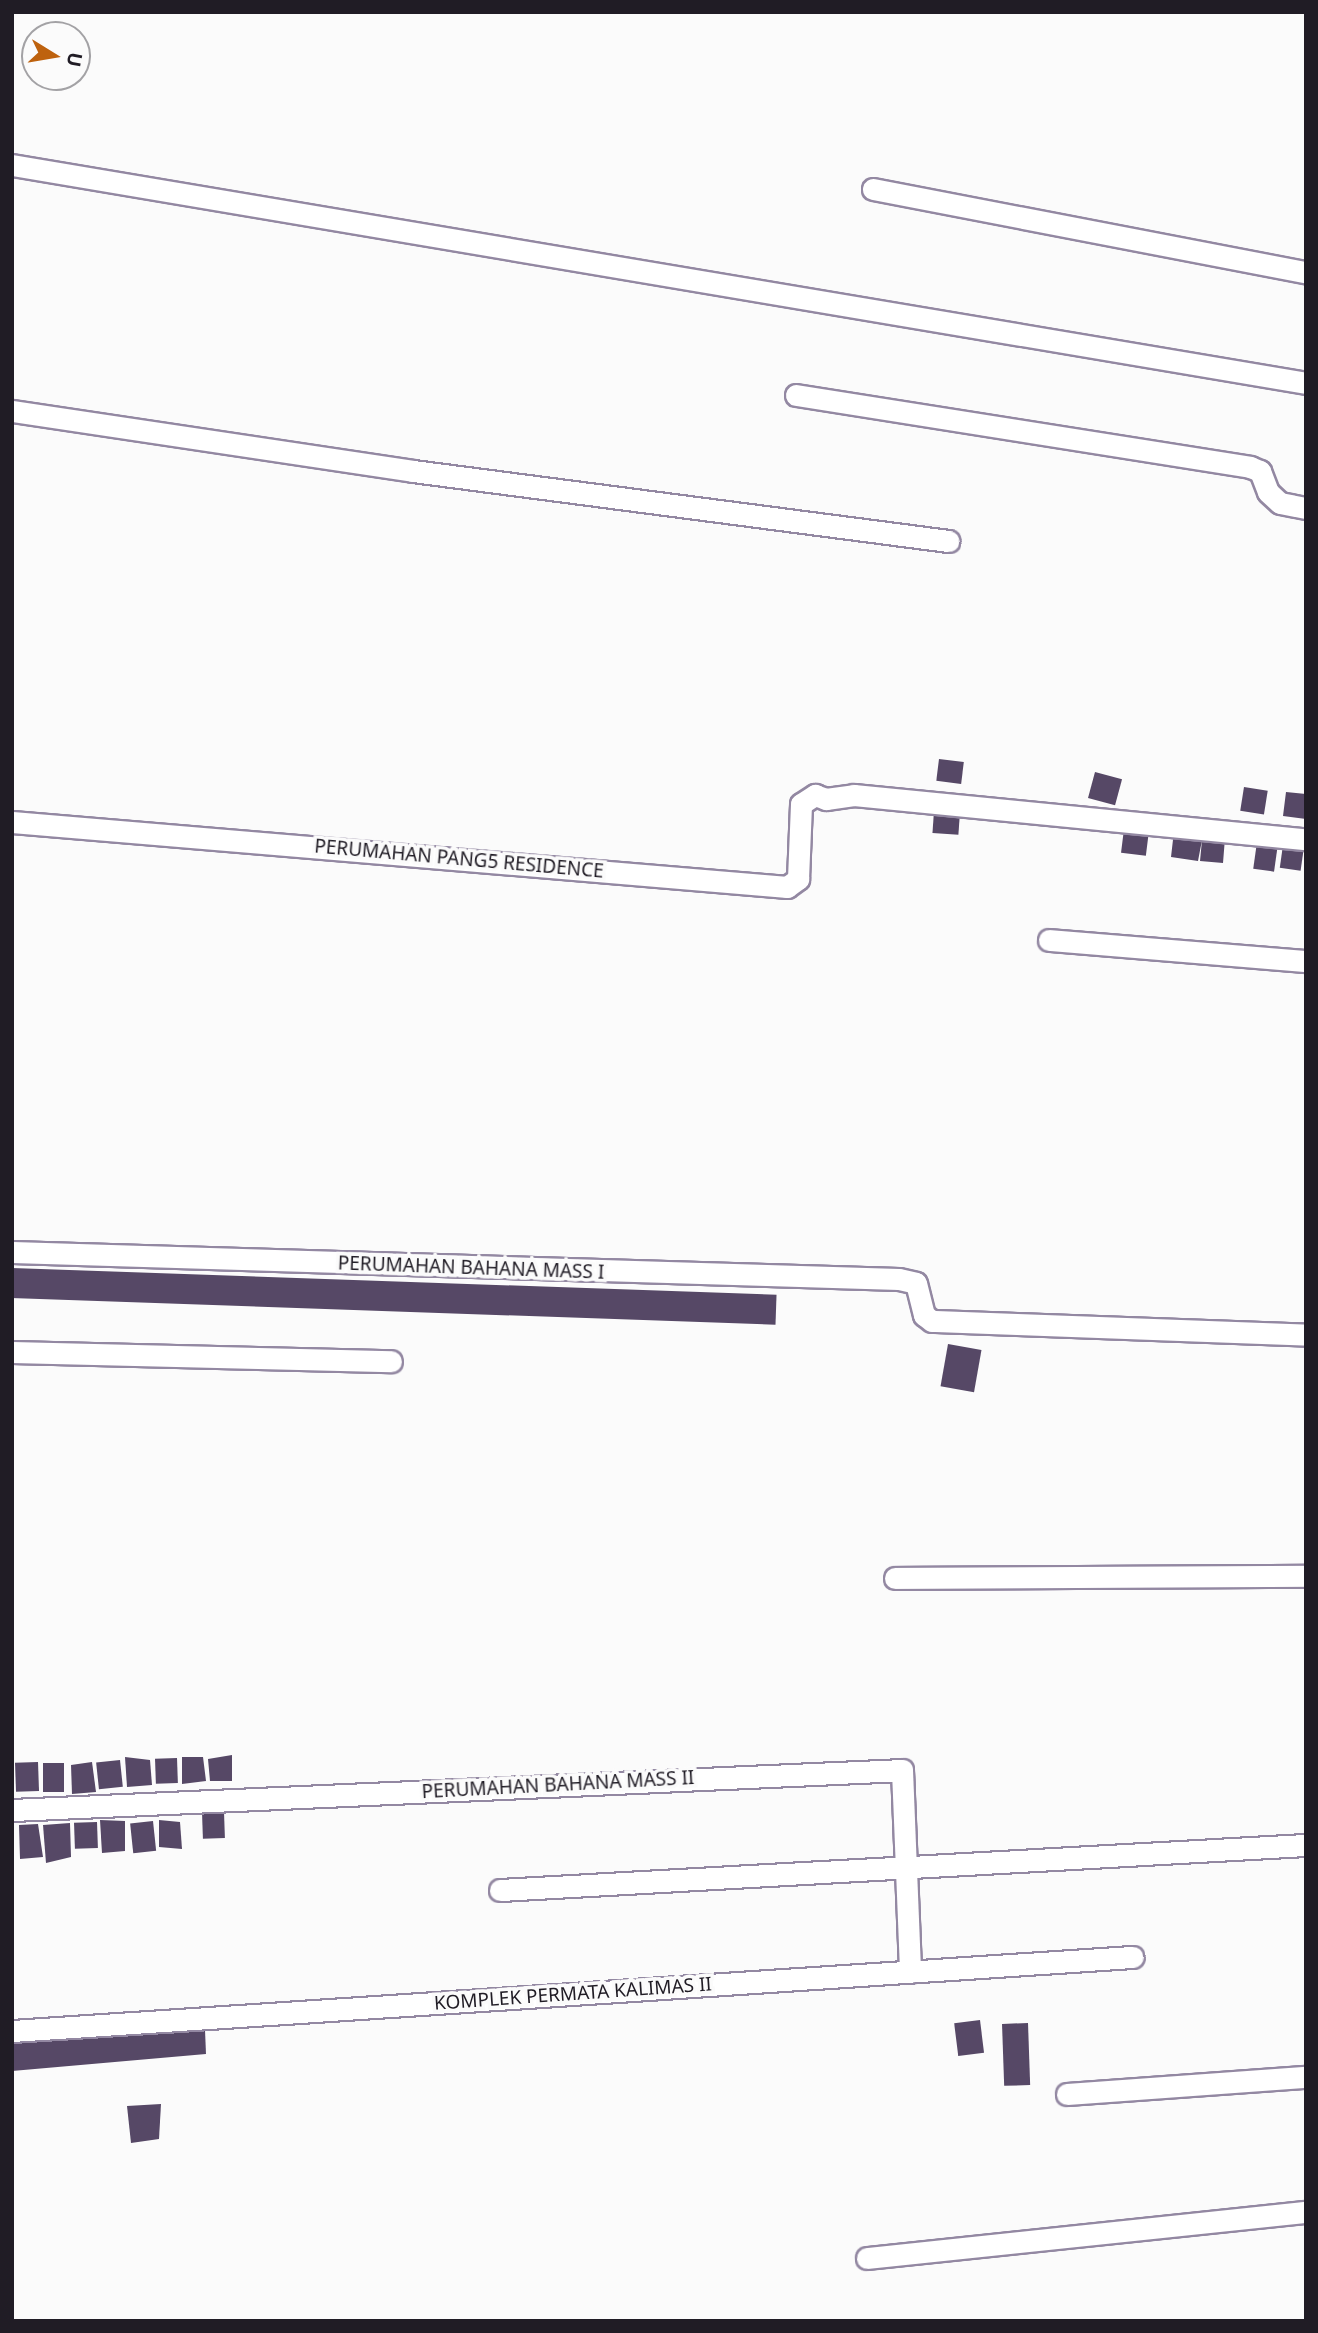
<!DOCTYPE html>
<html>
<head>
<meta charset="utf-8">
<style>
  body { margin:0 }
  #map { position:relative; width:1318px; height:2333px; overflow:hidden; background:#fbfbfb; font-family:"Noto Sans",sans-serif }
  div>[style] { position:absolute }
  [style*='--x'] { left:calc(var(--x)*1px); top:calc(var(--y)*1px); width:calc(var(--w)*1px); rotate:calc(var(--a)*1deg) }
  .building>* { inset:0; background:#564866; transform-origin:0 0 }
  .roads { filter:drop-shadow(2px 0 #9388a2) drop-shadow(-2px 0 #9388a2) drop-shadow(0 2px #9388a2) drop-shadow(0 -2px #9388a2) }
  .minor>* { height:21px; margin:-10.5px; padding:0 10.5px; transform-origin:10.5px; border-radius:10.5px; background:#fff }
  span { translate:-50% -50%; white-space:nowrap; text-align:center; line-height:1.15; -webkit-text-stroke:7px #fbfbfb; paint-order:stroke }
  .street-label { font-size:19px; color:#201c25 }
  .frame { position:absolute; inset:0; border:14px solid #201c25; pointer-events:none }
  .north { position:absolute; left:21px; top:21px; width:70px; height:70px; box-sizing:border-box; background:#fbfbfb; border:2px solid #a3a2a5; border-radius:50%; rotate:101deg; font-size:19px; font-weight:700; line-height:28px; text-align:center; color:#201c25 }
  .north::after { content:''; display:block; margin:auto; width:24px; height:32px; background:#be620e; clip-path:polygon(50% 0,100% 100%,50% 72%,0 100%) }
</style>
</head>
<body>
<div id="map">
  <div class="building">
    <i style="left:939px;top:759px;width:25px;height:22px;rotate:7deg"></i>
    <i style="left:1095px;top:772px;width:28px;height:27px;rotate:15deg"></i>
    <i style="left:1244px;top:787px;width:24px;height:24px;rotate:9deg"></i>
    <i style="clip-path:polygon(1286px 792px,1306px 794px,1306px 819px,1283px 816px)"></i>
    <i style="left:934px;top:811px;width:26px;height:22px;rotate:4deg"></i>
    <i style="left:1124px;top:829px;width:25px;height:24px;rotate:7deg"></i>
    <i style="clip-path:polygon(1174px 831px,1225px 838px,1223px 863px,1200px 861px,1202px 840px,1198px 861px,1171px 857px)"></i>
    <i style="left:1257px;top:842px;width:21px;height:27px;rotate:8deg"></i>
    <i style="left:1283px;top:845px;width:21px;height:23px;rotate:8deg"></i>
    <i style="left:12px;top:1268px;width:765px;height:30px;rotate:2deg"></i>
    <i style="left:948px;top:1344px;width:34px;height:43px;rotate:10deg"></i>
    <i style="clip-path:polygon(232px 1755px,232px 1781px,210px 1781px,208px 1759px)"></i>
    <i style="clip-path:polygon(125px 1757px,150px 1760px,152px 1785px,127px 1787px)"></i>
    <i style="clip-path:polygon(182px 1757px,203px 1757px,206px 1781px,182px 1784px)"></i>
    <i style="left:177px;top:1758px;width:25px;height:22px;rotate:88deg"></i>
    <i style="left:120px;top:1760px;width:27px;height:24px;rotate:84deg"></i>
    <i style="left:38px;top:1762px;width:29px;height:23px;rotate:88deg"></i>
    <i style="clip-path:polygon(92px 1762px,96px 1792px,72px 1794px,71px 1765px)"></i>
    <i style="left:43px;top:1763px;width:21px;height:29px"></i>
    <i style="left:224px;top:1812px;width:26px;height:22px;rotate:88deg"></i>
    <i style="clip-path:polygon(100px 1820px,125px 1821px,125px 1851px,102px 1853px)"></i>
    <i style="clip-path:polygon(159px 1820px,180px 1822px,182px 1849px,159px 1847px)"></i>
    <i style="left:153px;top:1821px;width:30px;height:23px;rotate:84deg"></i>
    <i style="left:97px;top:1822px;width:26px;height:23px;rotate:88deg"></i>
    <i style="clip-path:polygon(70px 1823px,71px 1857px,46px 1863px,43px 1825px)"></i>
    <i style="clip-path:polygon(38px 1824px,43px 1857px,20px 1859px,19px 1825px)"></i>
    <i style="left:980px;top:2020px;width:33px;height:26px;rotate:83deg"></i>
    <i style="left:1028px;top:2023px;width:62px;height:26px;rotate:88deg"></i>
    <i style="clip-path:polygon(205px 2030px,206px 2054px,12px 2071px,12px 2041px)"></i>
    <i style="clip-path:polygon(161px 2104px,159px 2139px,131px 2143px,127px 2106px)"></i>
  </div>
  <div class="roads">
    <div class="minor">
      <i style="--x:12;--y:165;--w:1312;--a:9.56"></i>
      <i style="--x:873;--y:189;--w:441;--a:10.9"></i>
      <i style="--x:796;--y:395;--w:460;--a:9"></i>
      <i style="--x:1250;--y:467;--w:11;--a:22"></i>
      <i style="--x:1260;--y:471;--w:22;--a:69"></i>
      <i style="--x:1268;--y:492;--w:16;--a:43"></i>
      <i style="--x:1280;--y:503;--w:26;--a:11"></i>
      <i style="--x:12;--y:411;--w:405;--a:8.5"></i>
      <i style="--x:413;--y:471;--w:540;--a:7.45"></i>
      <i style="--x:12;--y:822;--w:778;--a:4.79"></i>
      <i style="--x:787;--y:887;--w:14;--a:-36"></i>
      <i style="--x:798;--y:879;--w:75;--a:-87.7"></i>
      <i style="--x:801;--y:804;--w:17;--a:-33"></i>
      <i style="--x:815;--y:795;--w:12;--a:20"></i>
      <i style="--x:826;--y:799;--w:28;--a:-8"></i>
      <i style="--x:854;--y:795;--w:454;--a:5.6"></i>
      <i style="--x:1049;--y:940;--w:258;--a:4.7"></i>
      <i style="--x:12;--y:1252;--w:887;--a:1.74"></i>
      <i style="--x:899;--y:1279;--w:17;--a:13"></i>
      <i style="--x:916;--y:1283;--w:33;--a:76"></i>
      <i style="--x:924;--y:1315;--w:10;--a:37"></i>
      <i style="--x:932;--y:1321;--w:374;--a:2.1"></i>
      <i style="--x:12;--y:1352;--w:379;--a:1.4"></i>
      <i style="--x:895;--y:1578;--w:411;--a:-0.3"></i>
      <i style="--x:12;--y:1810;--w:891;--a:-2.57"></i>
      <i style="--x:902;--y:1770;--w:202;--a:87.7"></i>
      <i style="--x:500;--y:1890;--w:807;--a:-3.2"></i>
      <i style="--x:12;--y:2031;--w:1123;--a:-3.78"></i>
      <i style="--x:1067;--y:2094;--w:240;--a:-4.1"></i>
      <i style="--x:867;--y:2258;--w:441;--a:-6"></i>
    </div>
  </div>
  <div class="street-label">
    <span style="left:459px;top:859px;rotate:5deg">PERUMAHAN PANG5 RESIDENCE</span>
    <span style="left:471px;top:1268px;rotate:2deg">PERUMAHAN BAHANA MASS I</span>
    <span style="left:558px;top:1785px;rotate:-3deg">PERUMAHAN BAHANA MASS II</span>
    <span style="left:573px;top:1994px;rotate:-4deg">KOMPLEK PERMATA KALIMAS II</span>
  </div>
  <div class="frame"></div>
  <div class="north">U</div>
</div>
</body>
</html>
